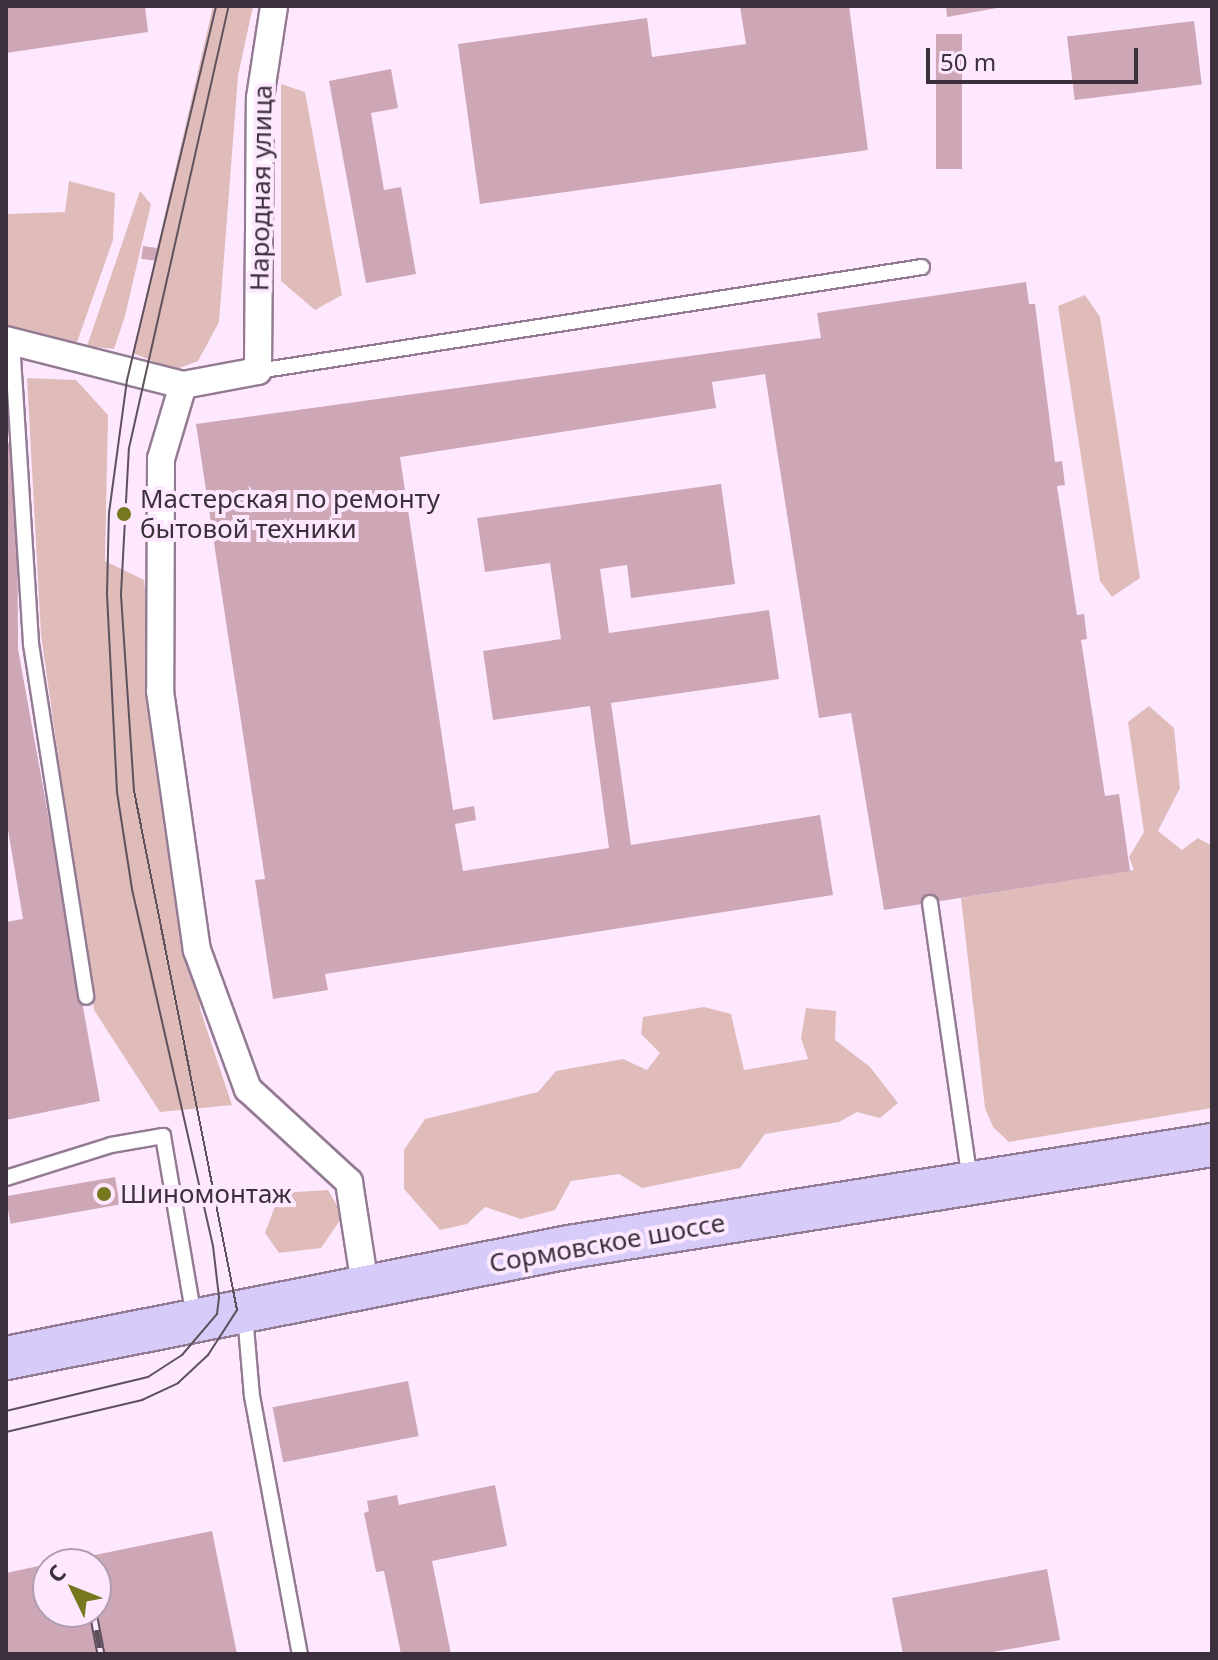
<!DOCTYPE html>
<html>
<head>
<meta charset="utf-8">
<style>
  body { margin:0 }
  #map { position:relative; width:1218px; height:1660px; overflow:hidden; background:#fee8ff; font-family:"Noto Sans",sans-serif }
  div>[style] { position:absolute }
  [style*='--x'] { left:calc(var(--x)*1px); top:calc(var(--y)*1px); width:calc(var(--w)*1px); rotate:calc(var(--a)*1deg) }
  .green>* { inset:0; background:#dfbcba }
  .building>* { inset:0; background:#cda7b5; transform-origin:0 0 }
  .roads { filter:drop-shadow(2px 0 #937b94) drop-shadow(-2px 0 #937b94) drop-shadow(0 2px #937b94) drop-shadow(0 -2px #937b94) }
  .service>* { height:14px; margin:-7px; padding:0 7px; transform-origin:7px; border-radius:7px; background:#fff }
  .minor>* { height:26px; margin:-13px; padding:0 13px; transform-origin:13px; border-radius:13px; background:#fff }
  .primary>* { height:42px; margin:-21px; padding:0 21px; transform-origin:21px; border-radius:21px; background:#d7cbfa }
  .tram>* { height:2px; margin:-1px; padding:0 1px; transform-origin:1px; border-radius:1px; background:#5e515e }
  .rail>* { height:9px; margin-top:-4.5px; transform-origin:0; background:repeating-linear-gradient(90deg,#fee8ff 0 18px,#5e515e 0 36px); box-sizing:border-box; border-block:2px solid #5e515e }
  .dots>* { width:22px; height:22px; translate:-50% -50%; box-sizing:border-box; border:4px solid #fee8ff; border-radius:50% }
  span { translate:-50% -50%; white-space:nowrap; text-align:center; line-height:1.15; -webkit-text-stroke:8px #fee8ff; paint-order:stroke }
  .street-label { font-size:26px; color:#3b303b }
  .poi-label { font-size:26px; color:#3b303b }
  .left { translate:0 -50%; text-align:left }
  .frame { position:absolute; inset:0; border:8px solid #3b303b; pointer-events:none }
  .north { position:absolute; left:32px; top:1548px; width:80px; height:80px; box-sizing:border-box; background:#fee8ff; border:2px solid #b09eb1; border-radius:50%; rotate:313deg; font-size:22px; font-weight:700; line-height:32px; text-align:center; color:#3b303b }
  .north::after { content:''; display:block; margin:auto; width:28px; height:36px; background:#767820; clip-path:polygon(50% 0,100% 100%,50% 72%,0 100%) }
  .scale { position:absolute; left:926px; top:48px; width:212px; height:36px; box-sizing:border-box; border:4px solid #3b303b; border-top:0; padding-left:10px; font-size:24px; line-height:28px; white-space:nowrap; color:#3b303b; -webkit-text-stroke:6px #fee8ff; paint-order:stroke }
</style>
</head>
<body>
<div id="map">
  <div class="green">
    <i style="clip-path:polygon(213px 6px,253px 6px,238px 76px,219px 322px,198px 361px,174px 370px,133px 353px)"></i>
    <i style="clip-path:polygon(281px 84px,305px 92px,342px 295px,315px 310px,281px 281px)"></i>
    <i style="clip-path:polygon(69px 181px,115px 193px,113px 240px,75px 348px,6px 332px,6px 214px,65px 212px)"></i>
    <i style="clip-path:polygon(140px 191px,151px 204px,125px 316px,114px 349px,87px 346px)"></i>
    <i style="clip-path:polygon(1085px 295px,1100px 317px,1140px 578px,1112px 597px,1100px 581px,1058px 306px)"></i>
    <i style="clip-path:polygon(27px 378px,76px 380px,108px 415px,105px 561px,144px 580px,171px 837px,201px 1012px,232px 1105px,160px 1112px,94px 1010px,41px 635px)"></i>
    <i style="clip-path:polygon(1149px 706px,1174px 728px,1180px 788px,1158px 831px,1182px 850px,1198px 838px,1212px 846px,1212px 1108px,1009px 1142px,993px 1127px,985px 1108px,961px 898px,1134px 870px,1129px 857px,1144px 832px,1128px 722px)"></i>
    <i style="clip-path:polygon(704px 1007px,731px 1014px,744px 1070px,808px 1059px,801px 1038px,806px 1008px,836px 1011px,835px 1040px,870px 1067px,898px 1103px,880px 1118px,857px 1112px,839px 1122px,765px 1134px,740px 1168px,642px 1188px,619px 1174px,571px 1181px,555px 1210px,521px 1219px,485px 1207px,467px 1224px,440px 1230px,404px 1189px,404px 1150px,425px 1119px,538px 1092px,556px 1071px,623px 1059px,647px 1070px,660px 1053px,641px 1034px,643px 1017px)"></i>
    <i style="clip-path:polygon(328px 1190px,343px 1216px,321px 1248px,279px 1253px,265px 1233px,280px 1193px)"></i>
  </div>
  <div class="building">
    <i style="clip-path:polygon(6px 6px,145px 6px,148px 32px,6px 53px)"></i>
    <i style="clip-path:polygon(740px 6px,849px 6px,868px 150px,480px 204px,458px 44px,647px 18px,652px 57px,746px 44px)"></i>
    <i style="clip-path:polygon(946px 6px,997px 6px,997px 8px,947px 17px)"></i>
    <i style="left:1194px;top:21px;width:64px;height:128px;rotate:83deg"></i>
    <i style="left:936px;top:34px;width:26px;height:135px"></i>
    <i style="clip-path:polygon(391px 69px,398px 108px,371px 113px,384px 190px,401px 187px,416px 274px,366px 283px,329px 81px)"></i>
    <i style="left:143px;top:246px;width:14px;height:13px;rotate:8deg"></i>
    <i style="clip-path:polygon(1026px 282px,1029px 304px,1035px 304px,1055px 462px,1062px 461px,1065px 485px,1057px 486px,1077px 615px,1084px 614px,1087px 639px,1081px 640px,1105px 796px,1119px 794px,1130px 871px,884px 910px,851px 713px,819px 718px,765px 374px,712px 382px,716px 408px,400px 457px,453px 810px,474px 806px,476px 820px,455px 824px,463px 871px,609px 848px,590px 706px,493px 720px,483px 651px,561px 639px,550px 563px,485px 572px,477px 518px,721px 484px,735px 584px,631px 598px,627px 565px,600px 569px,609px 633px,769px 610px,779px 679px,611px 703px,631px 845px,820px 815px,833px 895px,325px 974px,328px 990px,273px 999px,255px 880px,265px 879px,196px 424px,821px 338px,817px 313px)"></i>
    <i style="clip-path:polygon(6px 443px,17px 443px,18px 649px,100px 1101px,6px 1120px,6px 922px,23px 919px,6px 818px)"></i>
    <i style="left:115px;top:1177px;width:28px;height:111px;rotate:80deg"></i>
    <i style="left:408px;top:1381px;width:56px;height:138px;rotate:79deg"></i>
    <i style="clip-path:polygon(495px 1485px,507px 1546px,432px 1561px,451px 1654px,401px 1654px,384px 1571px,376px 1572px,364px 1513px,369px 1511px,367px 1501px,397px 1495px,399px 1505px)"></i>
    <i style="clip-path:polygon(212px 1531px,237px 1654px,6px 1654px,6px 1573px,48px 1564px,48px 1612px,96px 1612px,96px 1564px,56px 1563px)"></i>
    <i style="clip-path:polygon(1047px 1569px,1060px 1640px,982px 1654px,903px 1654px,892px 1598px)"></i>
  </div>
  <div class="roads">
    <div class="service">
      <i style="--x:12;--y:341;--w:304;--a:86.4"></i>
      <i style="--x:31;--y:644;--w:357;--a:81.1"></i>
      <i style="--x:258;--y:371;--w:672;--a:-8.9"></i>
      <i style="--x:930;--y:903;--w:280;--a:81.8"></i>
      <i style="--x:6;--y:1178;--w:110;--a:-17.4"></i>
      <i style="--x:111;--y:1145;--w:53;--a:-9.8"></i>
      <i style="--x:163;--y:1136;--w:185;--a:80.3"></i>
      <i style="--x:245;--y:1315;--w:81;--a:85.1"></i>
      <i style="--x:252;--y:1396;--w:262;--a:79.5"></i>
    </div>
    <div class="minor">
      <i style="--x:6;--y:340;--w:183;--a:14.3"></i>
      <i style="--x:183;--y:385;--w:76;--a:-10.6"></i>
      <i style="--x:258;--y:371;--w:273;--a:-89.6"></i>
      <i style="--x:260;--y:98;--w:93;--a:-81.3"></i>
      <i style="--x:183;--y:385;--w:77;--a:106.6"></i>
      <i style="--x:161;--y:459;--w:232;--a:90.2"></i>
      <i style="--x:160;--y:691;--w:262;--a:81.9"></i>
      <i style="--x:197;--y:950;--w:148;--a:69.9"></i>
      <i style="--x:248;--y:1089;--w:137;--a:42.6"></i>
      <i style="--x:349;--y:1182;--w:104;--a:81.2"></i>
    </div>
    <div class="primary">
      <i style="--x:6;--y:1358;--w:574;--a:-11.15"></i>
      <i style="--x:569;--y:1247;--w:651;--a:-9.01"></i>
    </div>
  </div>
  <div class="tram">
    <i style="--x:6;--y:1411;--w:146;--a:-13.5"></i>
    <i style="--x:148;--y:1377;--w:40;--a:-32.9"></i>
    <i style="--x:182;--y:1355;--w:54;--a:-49.5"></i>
    <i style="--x:217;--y:1314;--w:17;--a:-83"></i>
    <i style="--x:219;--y:1297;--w:51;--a:-96.7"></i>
    <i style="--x:213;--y:1246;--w:366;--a:-102.8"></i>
    <i style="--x:132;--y:889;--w:98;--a:-98.8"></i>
    <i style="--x:117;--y:792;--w:199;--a:-92.9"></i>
    <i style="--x:107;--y:593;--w:80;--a:-88.6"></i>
    <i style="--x:109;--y:513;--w:134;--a:-82.3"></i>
    <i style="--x:127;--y:380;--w:384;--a:-76.6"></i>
    <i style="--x:6;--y:1432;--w:140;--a:-13.2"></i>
    <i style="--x:142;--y:1400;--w:40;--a:-25"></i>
    <i style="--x:178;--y:1383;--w:41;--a:-43"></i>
    <i style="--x:208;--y:1355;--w:54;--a:-57.2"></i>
    <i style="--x:237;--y:1310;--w:529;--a:-101.22"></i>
    <i style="--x:134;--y:791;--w:197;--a:-93.8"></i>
    <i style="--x:121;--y:594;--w:146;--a:-86.9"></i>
    <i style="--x:129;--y:448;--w:453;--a:-77.3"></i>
  </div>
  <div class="rail">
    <i style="--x:93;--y:1612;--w:43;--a:79.2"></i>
  </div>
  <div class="dots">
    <i style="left:124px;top:514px;background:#767820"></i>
    <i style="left:104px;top:1194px;background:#767820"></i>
  </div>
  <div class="street-label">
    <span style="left:261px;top:188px;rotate:-89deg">Народная улица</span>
    <span style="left:607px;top:1243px;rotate:-10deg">Сормовское шоссе</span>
  </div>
  <div class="poi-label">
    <span class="left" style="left:140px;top:514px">Мастерская по ремонту<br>бытовой техники</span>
    <span class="left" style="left:120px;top:1194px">Шиномонтаж</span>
  </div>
  <div class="frame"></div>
  <div class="north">С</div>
  <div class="scale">50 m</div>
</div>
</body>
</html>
